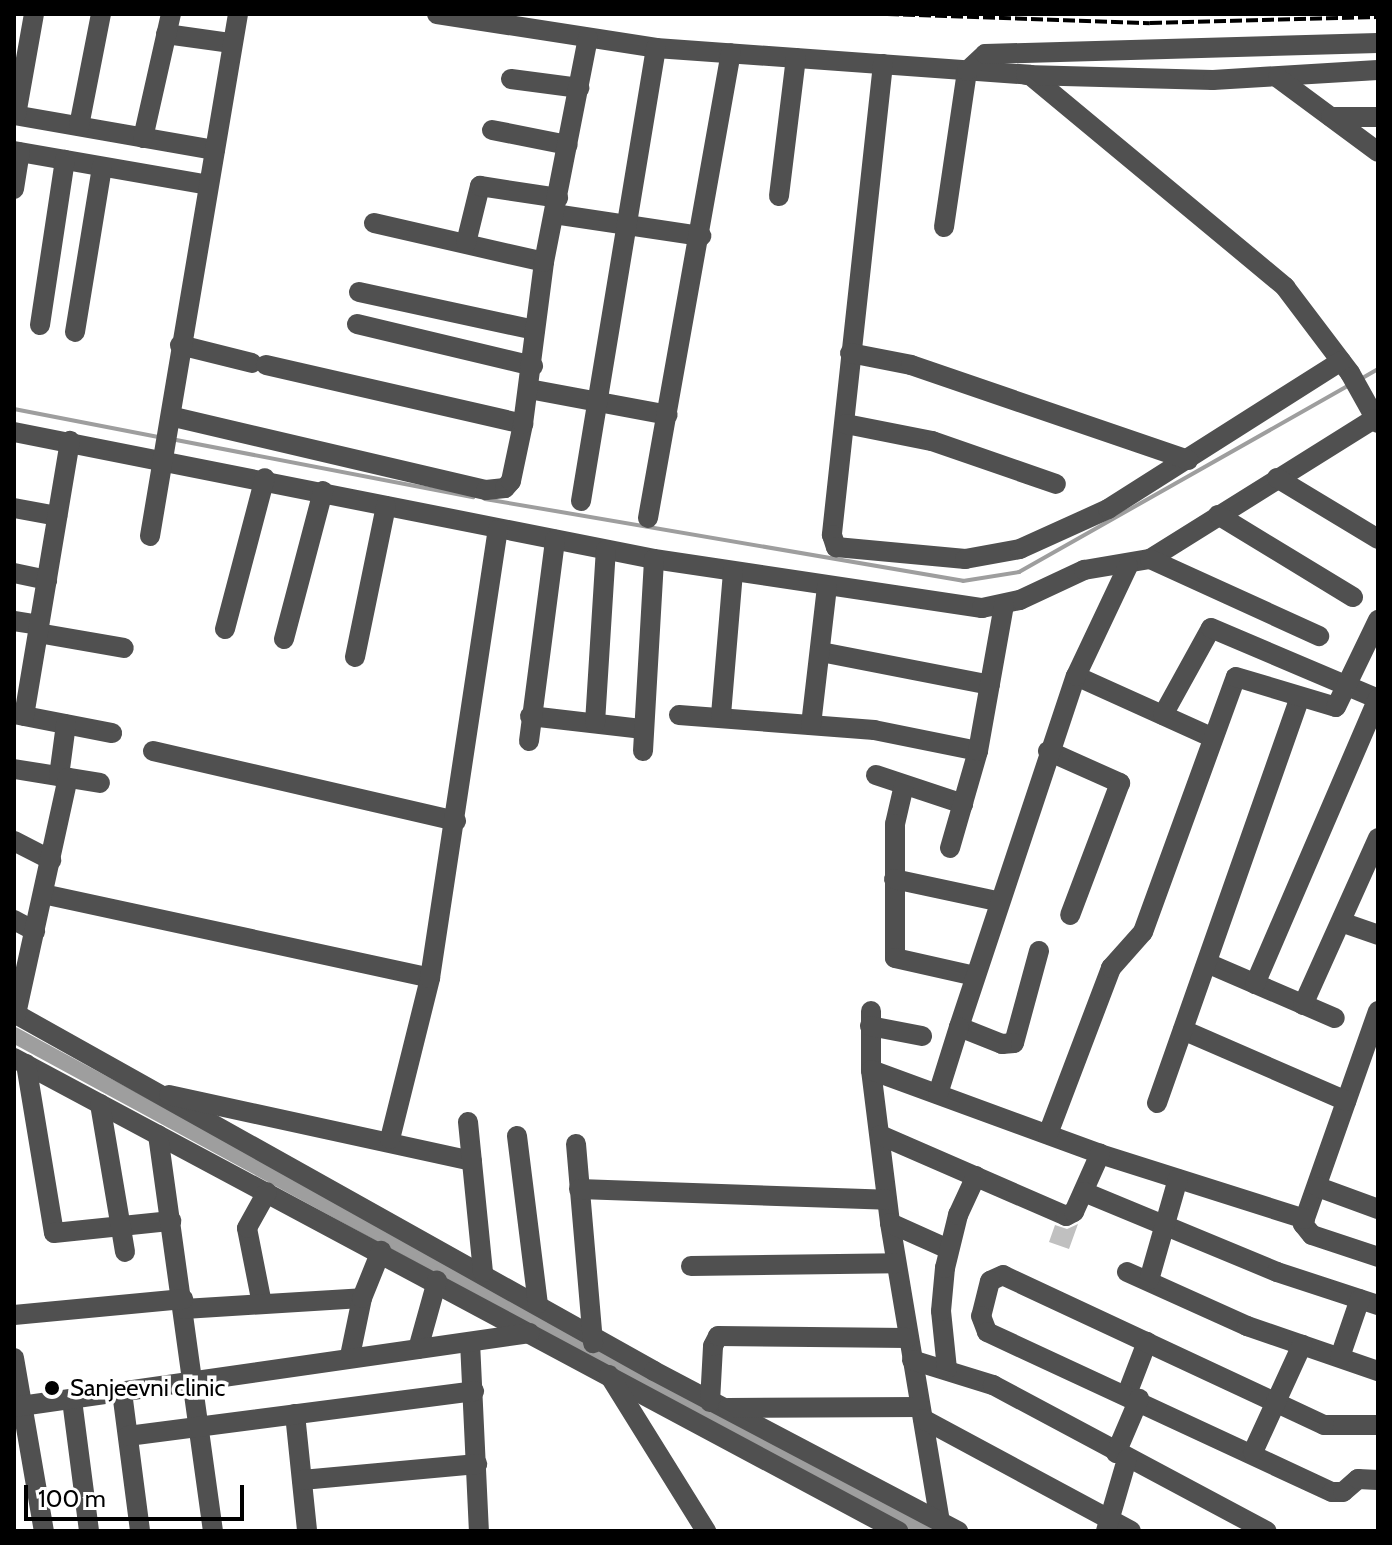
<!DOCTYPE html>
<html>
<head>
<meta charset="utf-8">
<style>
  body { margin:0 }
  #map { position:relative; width:1392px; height:1545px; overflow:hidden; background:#fff; font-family:Cabin,sans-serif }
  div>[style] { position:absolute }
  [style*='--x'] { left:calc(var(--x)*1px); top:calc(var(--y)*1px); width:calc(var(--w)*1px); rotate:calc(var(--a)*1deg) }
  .stream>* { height:4px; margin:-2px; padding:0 2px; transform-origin:2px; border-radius:2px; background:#9e9e9e }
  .canal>* { height:16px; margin:-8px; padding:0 8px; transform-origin:8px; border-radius:8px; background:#9e9e9e }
  .building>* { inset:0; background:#c0c0c0 }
  .minor>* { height:20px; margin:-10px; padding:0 10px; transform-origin:10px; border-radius:10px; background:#505050 }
  .rail>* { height:4px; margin-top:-2px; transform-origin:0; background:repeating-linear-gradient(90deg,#000 0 12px,transparent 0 16px) }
  .dots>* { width:22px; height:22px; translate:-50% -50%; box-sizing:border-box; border:4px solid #fff; border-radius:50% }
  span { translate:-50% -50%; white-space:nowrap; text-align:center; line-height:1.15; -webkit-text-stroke:7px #fff; paint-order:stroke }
  .poi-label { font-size:24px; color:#000 }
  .left { translate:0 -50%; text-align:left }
  .frame { position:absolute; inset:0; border:16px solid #000; pointer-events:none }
  .scale { position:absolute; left:24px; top:1485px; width:220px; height:36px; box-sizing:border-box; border:4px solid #000; border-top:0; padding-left:10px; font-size:24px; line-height:28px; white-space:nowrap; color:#000; -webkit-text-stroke:6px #fff; paint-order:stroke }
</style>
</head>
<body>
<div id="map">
  <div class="stream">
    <i style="--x:1359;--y:380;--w:22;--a:-30"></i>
    <i style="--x:14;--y:409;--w:147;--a:11"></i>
    <i style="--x:171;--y:439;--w:308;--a:10.9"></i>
    <i style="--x:485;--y:499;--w:485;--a:9.7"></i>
    <i style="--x:963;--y:581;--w:57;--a:-9.1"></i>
    <i style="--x:1019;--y:572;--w:378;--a:-29.5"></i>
  </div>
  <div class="canal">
    <i style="--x:14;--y:1035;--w:1039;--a:28.51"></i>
  </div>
  <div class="building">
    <i style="clip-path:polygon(1078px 1224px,1069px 1249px,1049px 1242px,1055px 1225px,1067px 1229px)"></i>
  </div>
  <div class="minor">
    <i style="--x:437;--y:14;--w:222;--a:8.8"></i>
    <i style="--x:656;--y:48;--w:375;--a:4.1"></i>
    <i style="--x:1030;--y:75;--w:332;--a:39.7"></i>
    <i style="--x:1285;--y:287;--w:108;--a:52.9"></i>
    <i style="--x:1350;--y:373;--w:57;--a:60.8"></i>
    <i style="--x:166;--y:34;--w:66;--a:7.9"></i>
    <i style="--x:883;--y:64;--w:474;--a:96.2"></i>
    <i style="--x:832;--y:535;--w:13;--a:72"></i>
    <i style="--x:836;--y:547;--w:130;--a:5.3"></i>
    <i style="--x:965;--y:559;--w:56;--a:-10.3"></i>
    <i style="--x:1020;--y:549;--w:97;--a:-24.4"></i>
    <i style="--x:1108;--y:509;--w:276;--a:-32.4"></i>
    <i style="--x:1026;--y:75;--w:187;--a:1.5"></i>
    <i style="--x:1213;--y:80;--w:165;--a:-3.5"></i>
    <i style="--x:1278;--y:78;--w:124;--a:36.5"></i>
    <i style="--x:511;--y:79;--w:69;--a:7.5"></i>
    <i style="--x:14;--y:115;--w:204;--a:9.9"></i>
    <i style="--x:16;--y:115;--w:103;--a:-79.9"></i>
    <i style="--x:1331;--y:117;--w:47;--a:0"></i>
    <i style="--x:79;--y:126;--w:114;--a:-78.9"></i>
    <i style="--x:492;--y:130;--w:77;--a:11.2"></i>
    <i style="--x:143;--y:138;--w:127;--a:-77.3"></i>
    <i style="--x:14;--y:151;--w:197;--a:9.9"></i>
    <i style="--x:14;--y:189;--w:37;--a:-81"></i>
    <i style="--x:779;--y:196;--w:139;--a:-83"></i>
    <i style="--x:554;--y:214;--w:149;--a:8.5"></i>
    <i style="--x:374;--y:223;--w:174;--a:12.9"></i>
    <i style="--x:944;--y:227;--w:158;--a:-81.6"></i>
    <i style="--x:967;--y:71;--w:25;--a:-43"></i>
    <i style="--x:985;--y:54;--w:393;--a:-1.6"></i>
    <i style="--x:466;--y:243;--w:59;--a:-76.2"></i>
    <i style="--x:480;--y:186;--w:79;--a:8.7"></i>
    <i style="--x:359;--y:292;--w:180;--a:12.2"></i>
    <i style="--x:357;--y:324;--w:181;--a:13.4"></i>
    <i style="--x:40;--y:325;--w:167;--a:-81.4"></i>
    <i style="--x:75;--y:332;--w:167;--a:-80.7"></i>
    <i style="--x:180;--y:345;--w:74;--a:14"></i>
    <i style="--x:850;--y:353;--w:62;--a:11.1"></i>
    <i style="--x:911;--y:365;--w:293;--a:18.9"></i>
    <i style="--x:266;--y:365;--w:264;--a:12.9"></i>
    <i style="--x:529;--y:389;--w:141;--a:10.6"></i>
    <i style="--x:174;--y:417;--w:320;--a:13.2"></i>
    <i style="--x:486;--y:490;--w:19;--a:-6"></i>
    <i style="--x:505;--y:488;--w:9;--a:-49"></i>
    <i style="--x:511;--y:481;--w:58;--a:-78.1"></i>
    <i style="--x:523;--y:424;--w:163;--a:-82.6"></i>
    <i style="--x:544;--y:262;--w:228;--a:-78.9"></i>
    <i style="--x:846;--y:424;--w:88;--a:11.2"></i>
    <i style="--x:932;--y:441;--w:131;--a:19.1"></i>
    <i style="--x:14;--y:432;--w:652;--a:11.22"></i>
    <i style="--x:654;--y:559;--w:332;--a:8.5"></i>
    <i style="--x:982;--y:608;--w:39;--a:-12"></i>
    <i style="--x:1020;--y:600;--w:71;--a:-25.1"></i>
    <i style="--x:1084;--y:570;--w:67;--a:-9.5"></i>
    <i style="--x:1150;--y:559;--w:264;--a:-32"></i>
    <i style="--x:1277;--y:478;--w:118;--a:31.1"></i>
    <i style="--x:581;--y:501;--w:459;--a:-80.6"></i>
    <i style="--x:14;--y:508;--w:44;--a:10.5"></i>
    <i style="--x:1218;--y:515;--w:158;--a:31.3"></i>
    <i style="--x:648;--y:518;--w:472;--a:-79.9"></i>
    <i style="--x:150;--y:536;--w:529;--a:-80.43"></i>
    <i style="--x:1150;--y:559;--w:186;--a:24.5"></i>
    <i style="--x:14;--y:573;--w:34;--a:12"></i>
    <i style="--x:14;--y:621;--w:25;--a:9"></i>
    <i style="--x:225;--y:629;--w:156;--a:-75.2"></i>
    <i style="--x:38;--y:633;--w:87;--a:9.9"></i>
    <i style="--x:284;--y:639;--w:153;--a:-75.2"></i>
    <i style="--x:821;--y:652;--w:172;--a:11"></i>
    <i style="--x:355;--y:657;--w:154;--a:-78.4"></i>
    <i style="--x:1076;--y:676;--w:148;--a:24.3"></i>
    <i style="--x:14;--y:714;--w:100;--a:11"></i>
    <i style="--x:679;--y:715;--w:196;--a:4.4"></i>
    <i style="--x:874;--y:730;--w:106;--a:11.4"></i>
    <i style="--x:721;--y:715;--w:144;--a:-85.2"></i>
    <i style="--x:1163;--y:715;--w:99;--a:-61.1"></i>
    <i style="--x:1211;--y:628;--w:181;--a:23"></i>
    <i style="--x:24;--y:716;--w:279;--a:-80.5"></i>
    <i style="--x:530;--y:716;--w:114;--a:6.6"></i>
    <i style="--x:595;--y:723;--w:173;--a:-86.4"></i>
    <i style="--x:811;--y:725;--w:139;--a:-83.4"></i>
    <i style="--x:529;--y:741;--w:203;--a:-82.6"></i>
    <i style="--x:153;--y:751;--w:311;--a:13"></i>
    <i style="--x:643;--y:751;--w:192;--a:-86.7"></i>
    <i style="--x:1048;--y:751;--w:79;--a:24"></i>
    <i style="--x:1120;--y:783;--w:141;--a:110.7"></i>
    <i style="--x:14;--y:769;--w:87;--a:9.2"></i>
    <i style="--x:876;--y:775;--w:92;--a:18.4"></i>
    <i style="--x:59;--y:776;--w:52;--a:-82.3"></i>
    <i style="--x:904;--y:785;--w:40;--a:103"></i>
    <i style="--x:895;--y:824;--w:134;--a:90"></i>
    <i style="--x:895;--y:958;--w:82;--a:12.7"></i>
    <i style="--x:14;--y:841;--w:42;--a:27.2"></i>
    <i style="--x:950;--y:848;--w:101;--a:-73.9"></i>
    <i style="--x:978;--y:751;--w:148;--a:-79.9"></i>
    <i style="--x:894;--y:879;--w:105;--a:12.1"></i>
    <i style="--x:43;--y:894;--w:396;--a:12.2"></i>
    <i style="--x:14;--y:920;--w:24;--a:28"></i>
    <i style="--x:1341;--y:922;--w:39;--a:19"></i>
    <i style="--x:1039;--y:951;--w:95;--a:105.2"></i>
    <i style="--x:1014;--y:1043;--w:12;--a:175"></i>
    <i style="--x:1002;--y:1044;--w:46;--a:-158.4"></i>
    <i style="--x:959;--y:1027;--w:370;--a:-71.6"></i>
    <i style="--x:1076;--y:676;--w:122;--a:-64.7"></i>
    <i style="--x:1207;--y:963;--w:139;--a:23.3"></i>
    <i style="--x:1255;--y:984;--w:310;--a:-66.7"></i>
    <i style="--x:1303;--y:1005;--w:183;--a:-65.8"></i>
    <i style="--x:871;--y:1011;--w:59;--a:90"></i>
    <i style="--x:871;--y:1070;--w:154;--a:82.9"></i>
    <i style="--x:890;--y:1223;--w:303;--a:80.5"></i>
    <i style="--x:1378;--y:1011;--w:226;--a:109.4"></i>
    <i style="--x:1303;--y:1224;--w:14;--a:51"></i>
    <i style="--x:1312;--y:1235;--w:70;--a:18.4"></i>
    <i style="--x:14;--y:1013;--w:733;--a:29.22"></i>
    <i style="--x:654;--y:1371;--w:344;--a:27.8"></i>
    <i style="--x:16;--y:1014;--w:242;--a:-77.6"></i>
    <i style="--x:870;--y:1026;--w:53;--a:10.9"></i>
    <i style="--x:1183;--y:1030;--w:178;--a:23.5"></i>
    <i style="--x:14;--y:1058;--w:1003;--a:28.15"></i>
    <i style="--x:26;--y:1064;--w:171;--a:80.6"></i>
    <i style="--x:54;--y:1233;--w:118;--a:-5.9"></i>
    <i style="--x:871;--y:1070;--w:244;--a:20.1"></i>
    <i style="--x:1100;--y:1154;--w:215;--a:17.6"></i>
    <i style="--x:938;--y:1094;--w:70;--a:-72.6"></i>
    <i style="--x:169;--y:1095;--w:310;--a:12.3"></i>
    <i style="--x:1157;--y:1103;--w:430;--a:-70.6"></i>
    <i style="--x:100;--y:1104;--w:150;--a:80.4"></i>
    <i style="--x:468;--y:1122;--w:151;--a:84.3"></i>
    <i style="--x:1048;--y:1134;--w:178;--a:-69.2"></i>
    <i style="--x:1111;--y:968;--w:48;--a:-48.4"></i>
    <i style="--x:1143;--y:932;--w:271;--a:-70"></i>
    <i style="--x:1236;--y:677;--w:104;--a:16.7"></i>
    <i style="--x:1336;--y:707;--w:97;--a:-64.2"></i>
    <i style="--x:158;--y:1135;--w:400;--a:82.1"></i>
    <i style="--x:880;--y:1135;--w:203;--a:23.5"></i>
    <i style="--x:1066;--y:1216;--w:9;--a:-27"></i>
    <i style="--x:1074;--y:1212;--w:64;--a:-65.9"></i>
    <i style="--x:517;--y:1136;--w:169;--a:82.9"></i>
    <i style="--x:390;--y:1139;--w:166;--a:-76"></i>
    <i style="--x:430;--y:978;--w:453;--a:-81.4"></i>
    <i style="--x:576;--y:1144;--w:200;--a:85.1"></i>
    <i style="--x:1318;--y:1187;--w:64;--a:20.1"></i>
    <i style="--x:579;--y:1189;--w:308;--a:2"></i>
    <i style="--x:1084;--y:1192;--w:209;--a:22.5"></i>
    <i style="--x:1277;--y:1272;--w:106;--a:18.1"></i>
    <i style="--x:890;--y:1223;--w:64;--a:24.1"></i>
    <i style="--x:691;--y:1266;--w:205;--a:-0.8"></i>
    <i style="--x:1127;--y:1272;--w:132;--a:24.2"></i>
    <i style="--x:1247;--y:1326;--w:139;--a:19"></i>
    <i style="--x:1149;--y:1280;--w:105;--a:-74"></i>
    <i style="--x:262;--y:1304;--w:77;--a:-101.2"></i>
    <i style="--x:247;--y:1228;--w:41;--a:-60.9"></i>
    <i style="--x:184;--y:1309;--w:178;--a:-3.5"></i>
    <i style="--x:14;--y:1315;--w:170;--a:-5.4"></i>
    <i style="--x:470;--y:1342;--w:189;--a:87.3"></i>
    <i style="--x:418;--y:1349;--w:71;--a:-74.4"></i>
    <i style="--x:350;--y:1356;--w:59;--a:-78.3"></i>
    <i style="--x:362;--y:1298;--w:51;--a:-68"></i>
    <i style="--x:1340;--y:1357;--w:61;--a:-71"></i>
    <i style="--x:14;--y:1358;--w:176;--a:80.2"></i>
    <i style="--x:912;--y:1360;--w:85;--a:17.2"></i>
    <i style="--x:993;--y:1385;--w:310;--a:28.1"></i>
    <i style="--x:947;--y:1369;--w:58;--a:-95.9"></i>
    <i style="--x:941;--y:1311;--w:43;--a:-84.7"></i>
    <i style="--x:945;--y:1268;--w:55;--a:-76.2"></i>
    <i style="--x:958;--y:1215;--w:43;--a:-65.2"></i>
    <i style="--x:609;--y:1375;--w:184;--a:58.1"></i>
    <i style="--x:122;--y:1392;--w:140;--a:82.6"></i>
    <i style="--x:1127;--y:1394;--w:56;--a:-69"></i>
    <i style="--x:72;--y:1400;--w:132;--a:82.6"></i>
    <i style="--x:710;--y:1402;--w:56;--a:-86.9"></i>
    <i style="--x:713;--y:1346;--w:11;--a:-63"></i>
    <i style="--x:718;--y:1336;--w:189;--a:0.6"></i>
    <i style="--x:14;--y:1407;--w:521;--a:-8.16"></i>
    <i style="--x:728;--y:1408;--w:192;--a:-0.3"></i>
    <i style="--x:295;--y:1414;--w:118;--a:84.1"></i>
    <i style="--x:923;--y:1419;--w:236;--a:28.3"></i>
    <i style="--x:1378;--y:1425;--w:54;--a:180"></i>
    <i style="--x:1324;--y:1425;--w:354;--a:-155"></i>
    <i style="--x:1003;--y:1275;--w:14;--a:155"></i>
    <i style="--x:990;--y:1281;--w:36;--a:104"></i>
    <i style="--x:981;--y:1316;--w:17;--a:69"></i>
    <i style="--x:987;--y:1332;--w:380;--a:24.9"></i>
    <i style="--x:1332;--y:1492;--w:11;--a:0"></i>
    <i style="--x:1343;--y:1492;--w:20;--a:-41"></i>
    <i style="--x:1358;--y:1479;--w:20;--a:3"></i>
    <i style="--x:128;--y:1436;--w:349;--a:-7.4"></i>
    <i style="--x:1253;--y:1452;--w:118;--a:-65.4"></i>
    <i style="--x:1116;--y:1453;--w:59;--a:-66.9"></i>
    <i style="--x:302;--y:1480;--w:176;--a:-5.2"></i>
    <i style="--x:1106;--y:1531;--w:75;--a:-73.7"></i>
  </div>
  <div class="rail">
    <i style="--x:887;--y:14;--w:263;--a:2"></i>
    <i style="--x:1150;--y:23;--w:228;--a:-1.5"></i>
  </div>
  <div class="dots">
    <i style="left:52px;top:1388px;background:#000"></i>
  </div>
  <div class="poi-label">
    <span class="left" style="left:70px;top:1388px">Sanjeevni clinic</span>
  </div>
  <div class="frame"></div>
  <div class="scale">100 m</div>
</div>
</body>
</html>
